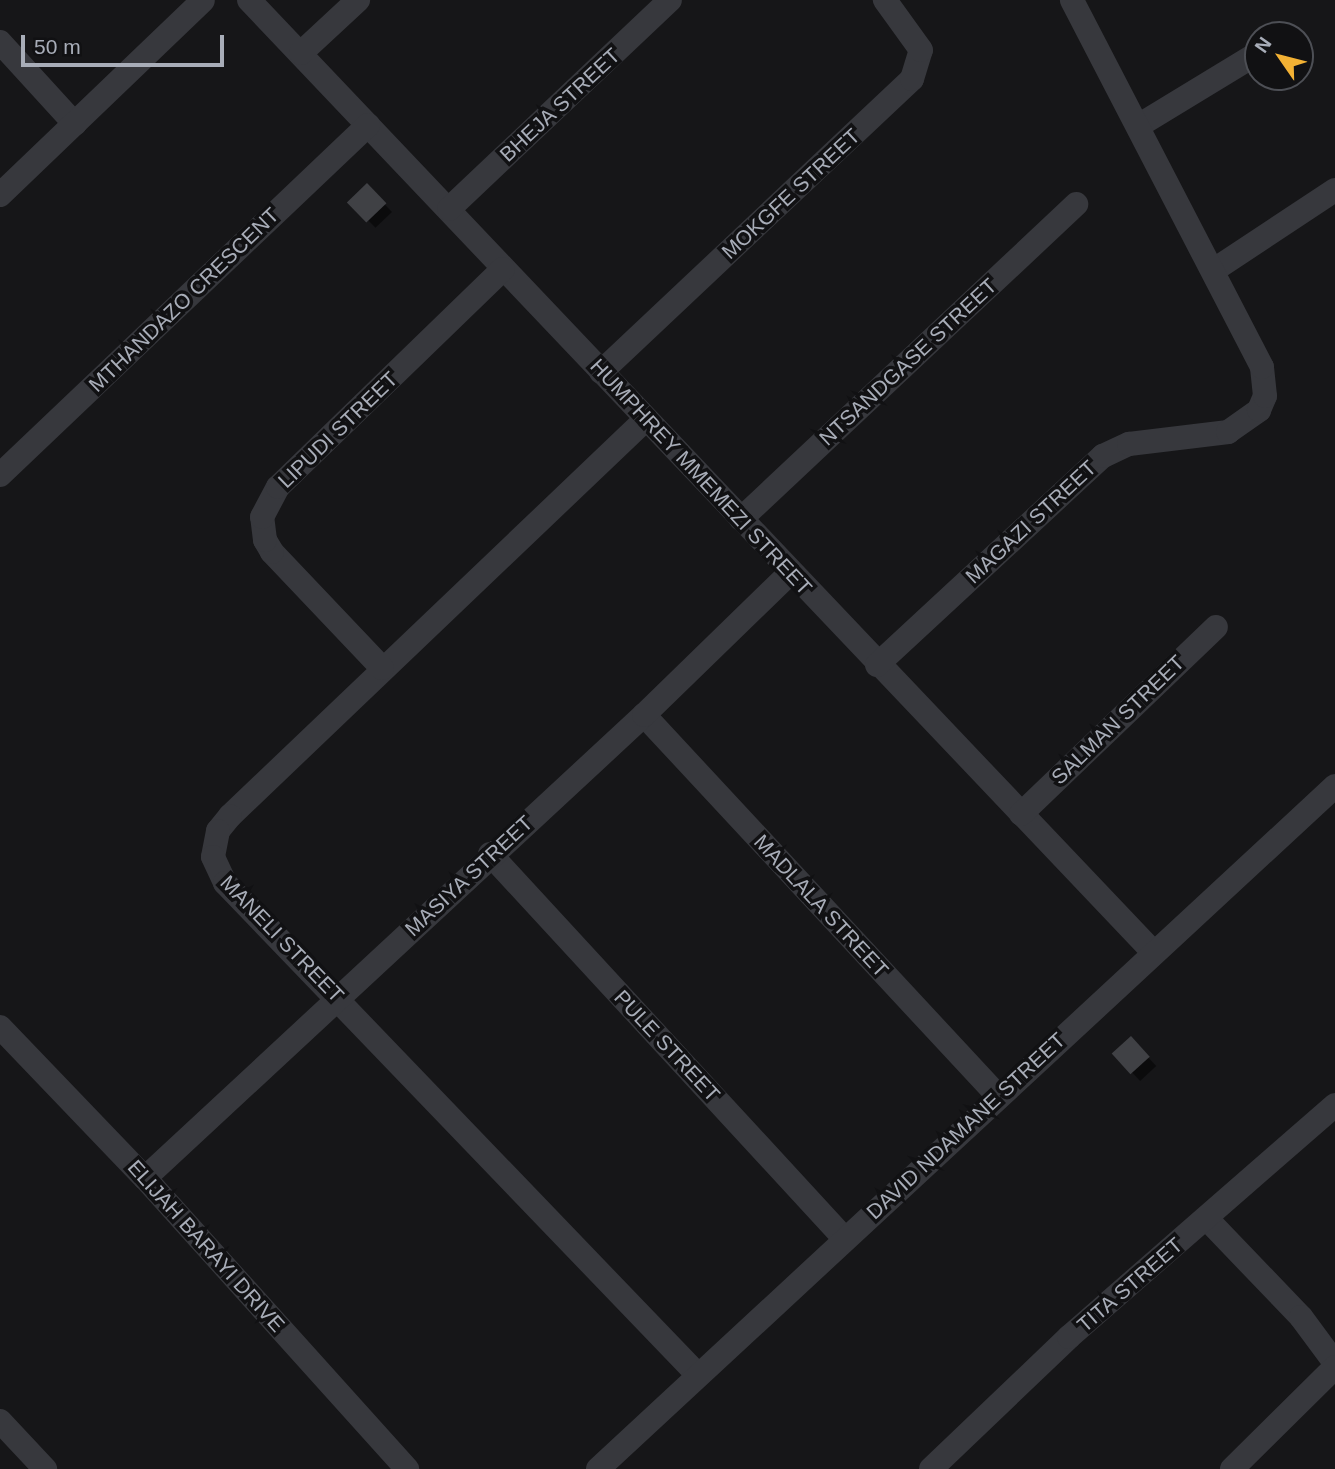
<!DOCTYPE html>
<html>
<head>
<meta charset="utf-8">
<style>
  body { margin:0 }
  #map { position:relative; width:1335px; height:1469px; overflow:hidden; background:#161618; font-family:Helvetica,sans-serif }
  div>[style] { position:absolute }
  [style*='--x'] { left:calc(var(--x)*1px); top:calc(var(--y)*1px); width:calc(var(--w)*1px); rotate:calc(var(--a)*1deg) }
  .shadow>* { inset:0; background:#0007; transform-origin:0 0 }
  .building>* { inset:0; background:#404145; transform-origin:0 0 }
  .street>* { height:24px; margin:-12px; padding:0 12px; transform-origin:12px; border-radius:12px; background:#37383d }
  span { translate:-50% -50%; white-space:nowrap; text-align:center; line-height:1.15; -webkit-text-stroke:7px #111113; paint-order:stroke }
  .street-label { font-size:21px; color:#a8adb8 }
  .north { position:absolute; left:1244px; top:21px; width:70px; height:70px; box-sizing:border-box; background:#111113; border:2px solid #4d4f55; border-radius:50%; rotate:305deg; font-size:19px; font-weight:700; line-height:28px; text-align:center; color:#a8adb8 }
  .north::after { content:''; display:block; margin:auto; width:24px; height:32px; background:#f2b134; clip-path:polygon(50% 0,100% 100%,50% 72%,0 100%) }
  .scale { position:absolute; left:21px; top:35px; width:203px; height:32px; box-sizing:border-box; border:4px solid #a8adb8; border-top:0; padding-left:9px; font-size:21px; line-height:24px; white-space:nowrap; color:#a8adb8; -webkit-text-stroke:5px #111113; paint-order:stroke }
</style>
</head>
<body>
<div id="map">
  <div class="shadow">
    <i style="left:367px;top:186px;width:36px;height:23px;rotate:46deg"></i>
    <i style="left:1131px;top:1039px;width:37px;height:22px;rotate:47deg"></i>
  </div>
  <div class="building">
    <i style="left:367px;top:183px;width:28px;height:28px;rotate:46deg"></i>
    <i style="left:1131px;top:1036px;width:28px;height:26px;rotate:48deg"></i>
  </div>
  <div class="street">
    <i style="--x:249;--y:0;--w:1314;--a:46.48"></i>
    <i style="--x:0;--y:42;--w:111;--a:47.6"></i>
    <i style="--x:301;--y:53;--w:78;--a:-42.9"></i>
    <i style="--x:1138;--y:126;--w:140;--a:-31.3"></i>
    <i style="--x:0;--y:195;--w:281;--a:-43.8"></i>
    <i style="--x:449;--y:209;--w:304;--a:-43.4"></i>
    <i style="--x:1214;--y:270;--w:145;--a:-33.5"></i>
    <i style="--x:601;--y:372;--w:427;--a:-43.3"></i>
    <i style="--x:912;--y:79;--w:30;--a:-73"></i>
    <i style="--x:921;--y:50;--w:62;--a:-125.8"></i>
    <i style="--x:646;--y:419;--w:575;--a:136.34"></i>
    <i style="--x:230;--y:816;--w:19;--a:129"></i>
    <i style="--x:218;--y:831;--w:26;--a:101"></i>
    <i style="--x:213;--y:857;--w:29;--a:65"></i>
    <i style="--x:225;--y:883;--w:682;--a:46.13"></i>
    <i style="--x:0;--y:475;--w:508;--a:-43.56"></i>
    <i style="--x:741;--y:519;--w:460;--a:-43.2"></i>
    <i style="--x:877;--y:665;--w:308;--a:-42.8"></i>
    <i style="--x:1103;--y:456;--w:29;--a:-25"></i>
    <i style="--x:1129;--y:444;--w:100;--a:-6.9"></i>
    <i style="--x:1228;--y:432;--w:38;--a:-35"></i>
    <i style="--x:1259;--y:410;--w:15;--a:-67"></i>
    <i style="--x:1265;--y:396;--w:29;--a:-96"></i>
    <i style="--x:1262;--y:367;--w:413;--a:-117.4"></i>
    <i style="--x:382;--y:668;--w:160;--a:-133.5"></i>
    <i style="--x:272;--y:552;--w:14;--a:-120"></i>
    <i style="--x:265;--y:540;--w:23;--a:-97"></i>
    <i style="--x:262;--y:517;--w:34;--a:-62"></i>
    <i style="--x:278;--y:487;--w:313;--a:-44.1"></i>
    <i style="--x:644;--y:715;--w:520;--a:47.1"></i>
    <i style="--x:1021;--y:814;--w:270;--a:-43.8"></i>
    <i style="--x:490;--y:854;--w:522;--a:47.33"></i>
    <i style="--x:0;--y:1027;--w:209;--a:46.2"></i>
    <i style="--x:145;--y:1178;--w:392;--a:48"></i>
    <i style="--x:145;--y:1178;--w:681;--a:-42.86"></i>
    <i style="--x:644;--y:715;--w:205;--a:-44.2"></i>
    <i style="--x:1208;--y:1220;--w:134;--a:46.2"></i>
    <i style="--x:1301;--y:1317;--w:57;--a:53.5"></i>
    <i style="--x:0;--y:1421;--w:66;--a:46.8"></i>
    <i style="--x:598;--y:1469;--w:1005;--a:-42.82"></i>
    <i style="--x:931;--y:1469;--w:191;--a:-43.7"></i>
    <i style="--x:1069;--y:1337;--w:353;--a:-41.1"></i>
    <i style="--x:1232;--y:1469;--w:145;--a:-44.7"></i>
  </div>
  <div class="street-label">
    <span style="left:560px;top:105px;rotate:-43deg">BHEJA STREET</span>
    <span style="left:791px;top:194px;rotate:-43deg">MOKGFE STREET</span>
    <span style="left:184px;top:300px;rotate:-44deg">MTHANDAZO CRESCENT</span>
    <span style="left:908px;top:362px;rotate:-43deg">NTSANDGASE STREET</span>
    <span style="left:338px;top:430px;rotate:-44deg">LIPUDI STREET</span>
    <span style="left:701px;top:477px;rotate:47deg">HUMPHREY MMEMEZI STREET</span>
    <span style="left:1031px;top:522px;rotate:-43deg">MAGAZI STREET</span>
    <span style="left:1118px;top:720px;rotate:-44deg">SALMAN STREET</span>
    <span style="left:469px;top:876px;rotate:-43deg">MASIYA STREET</span>
    <span style="left:821px;top:906px;rotate:47deg">MADLALA STREET</span>
    <span style="left:282px;top:939px;rotate:46deg">MANELI STREET</span>
    <span style="left:667px;top:1046px;rotate:47deg">PULE STREET</span>
    <span style="left:966px;top:1126px;rotate:-43deg">DAVID NDAMANE STREET</span>
    <span style="left:206px;top:1246px;rotate:48deg">ELIJAH BARAYI DRIVE</span>
    <span style="left:1130px;top:1285px;rotate:-41deg">TITA STREET</span>
  </div>
  <div class="north">N</div>
  <div class="scale">50 m</div>
</div>
</body>
</html>
